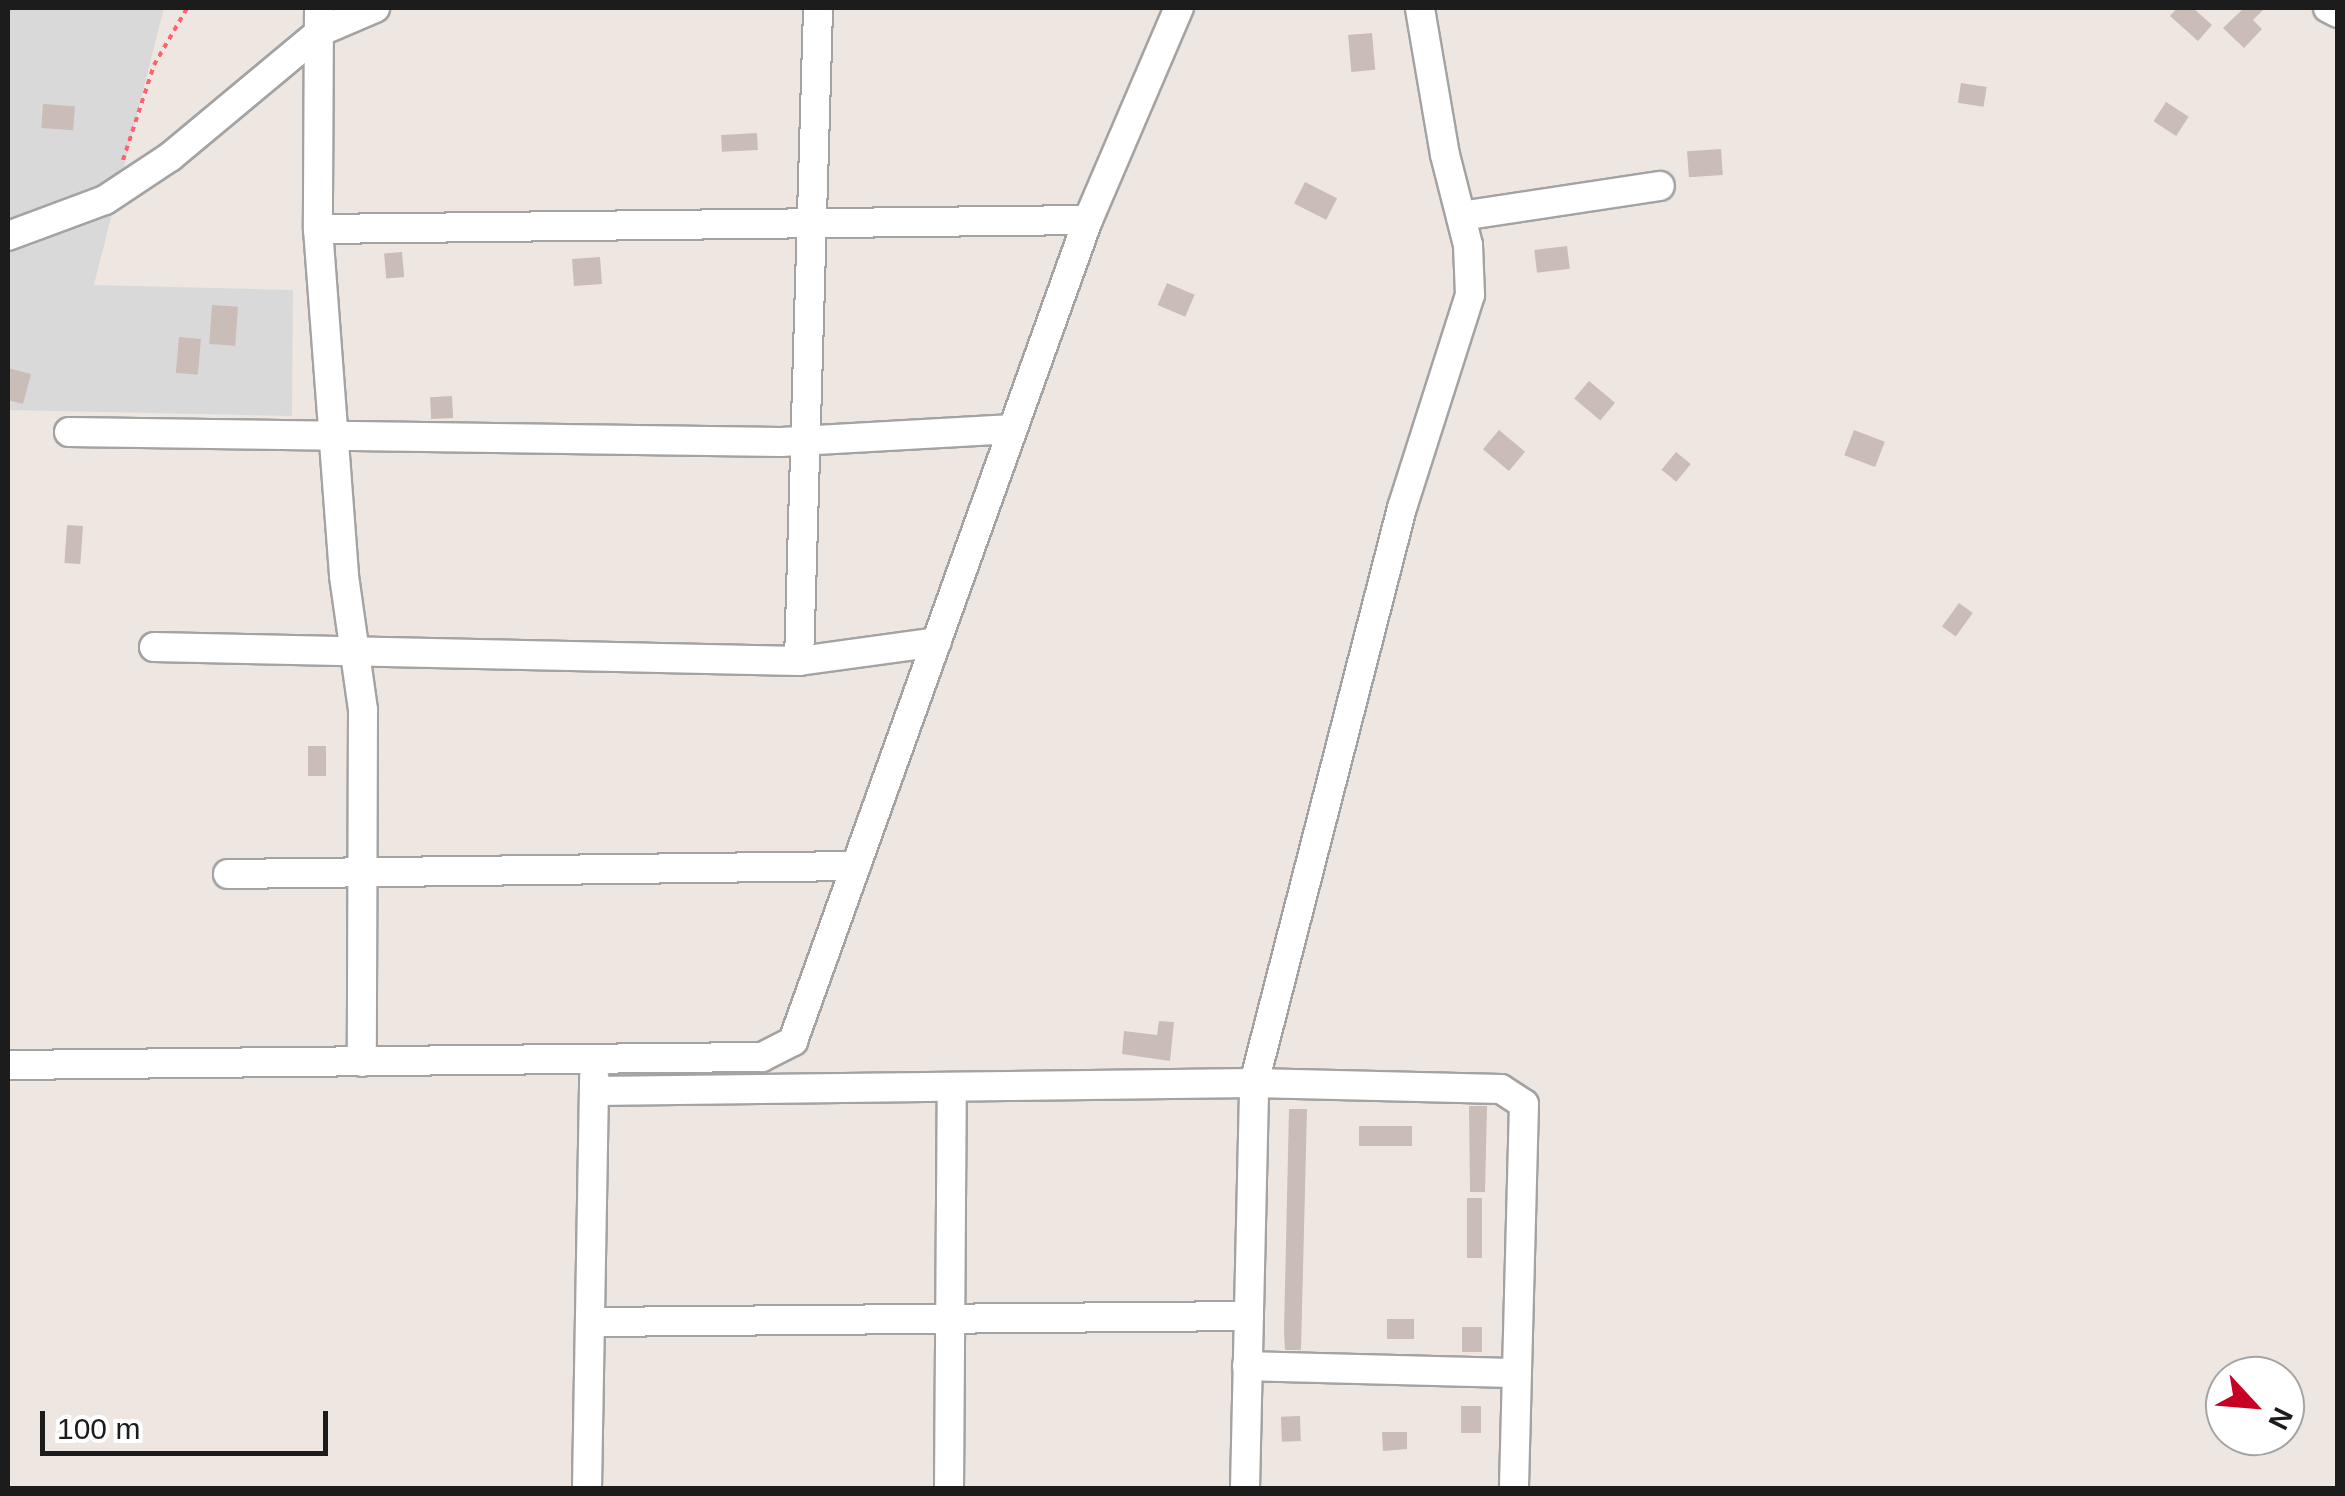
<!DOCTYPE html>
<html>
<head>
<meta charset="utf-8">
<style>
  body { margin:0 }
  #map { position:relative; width:2345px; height:1496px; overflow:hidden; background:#eee7e1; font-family:Arial,sans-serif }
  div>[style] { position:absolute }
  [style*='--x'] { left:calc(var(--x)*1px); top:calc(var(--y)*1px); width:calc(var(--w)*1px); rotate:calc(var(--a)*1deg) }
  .residential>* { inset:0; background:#dad9d9 }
  .building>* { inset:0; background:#cabcb7; transform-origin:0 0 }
  .path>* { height:4px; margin-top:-2px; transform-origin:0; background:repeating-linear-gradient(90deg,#ff616d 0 5px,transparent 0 10px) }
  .roads { filter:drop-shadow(2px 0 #a3a3a3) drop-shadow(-2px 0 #a3a3a3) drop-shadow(0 2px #a3a3a3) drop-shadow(0 -2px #a3a3a3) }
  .minor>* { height:28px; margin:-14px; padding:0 14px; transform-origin:14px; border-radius:14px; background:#fff }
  span { translate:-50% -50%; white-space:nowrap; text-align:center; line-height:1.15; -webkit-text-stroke:10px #fff; paint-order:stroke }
  .frame { position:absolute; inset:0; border:10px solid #1c1c1c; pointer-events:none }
  .north { position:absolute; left:2205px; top:1356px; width:100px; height:100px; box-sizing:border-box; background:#fff; border:2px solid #a4a4a4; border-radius:50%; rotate:116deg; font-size:28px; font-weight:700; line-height:40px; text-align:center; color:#1c1c1c }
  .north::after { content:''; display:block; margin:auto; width:35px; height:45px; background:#c80024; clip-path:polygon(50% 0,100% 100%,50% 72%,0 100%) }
  .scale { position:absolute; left:40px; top:1411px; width:288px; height:45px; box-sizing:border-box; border:5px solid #1c1c1c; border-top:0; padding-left:12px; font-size:30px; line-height:35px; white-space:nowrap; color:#1c1c1c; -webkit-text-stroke:8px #fff; paint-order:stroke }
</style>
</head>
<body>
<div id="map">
  <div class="residential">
    <i style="clip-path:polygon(8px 8px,164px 8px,94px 285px,293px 290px,292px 416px,8px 410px)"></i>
  </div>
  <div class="building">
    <i style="clip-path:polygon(2177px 8px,2193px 8px,2212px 25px,2198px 41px,2170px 16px)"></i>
    <i style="clip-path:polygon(2244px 8px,2265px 8px,2253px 20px,2262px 29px,2244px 48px,2223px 28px)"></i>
    <i style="left:1372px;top:33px;width:37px;height:24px;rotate:85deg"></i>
    <i style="left:1961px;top:83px;width:26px;height:20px;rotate:9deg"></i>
    <i style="left:2166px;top:102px;width:27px;height:23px;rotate:33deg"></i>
    <i style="left:43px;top:104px;width:32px;height:24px;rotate:4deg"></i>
    <i style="left:757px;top:133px;width:17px;height:36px;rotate:87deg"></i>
    <i style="left:1721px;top:149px;width:26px;height:34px;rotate:86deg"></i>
    <i style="left:1305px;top:182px;width:36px;height:24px;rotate:27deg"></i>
    <i style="left:1567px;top:246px;width:23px;height:33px;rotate:83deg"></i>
    <i style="left:402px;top:252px;width:25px;height:18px;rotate:85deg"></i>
    <i style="left:600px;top:257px;width:27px;height:28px;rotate:86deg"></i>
    <i style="left:1167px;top:283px;width:30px;height:24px;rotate:23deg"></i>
    <i style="left:212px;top:305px;width:26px;height:39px;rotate:4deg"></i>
    <i style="left:179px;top:337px;width:22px;height:36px;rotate:5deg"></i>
    <i style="clip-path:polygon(8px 368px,31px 374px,23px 404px,8px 400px)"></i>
    <i style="left:1589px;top:381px;width:34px;height:23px;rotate:40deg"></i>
    <i style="left:452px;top:396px;width:22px;height:22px;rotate:87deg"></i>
    <i style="left:1499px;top:430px;width:34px;height:25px;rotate:40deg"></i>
    <i style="left:1854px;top:430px;width:33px;height:27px;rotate:21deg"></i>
    <i style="left:1676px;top:452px;width:19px;height:23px;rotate:39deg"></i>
    <i style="left:67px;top:525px;width:16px;height:38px;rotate:4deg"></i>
    <i style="left:1959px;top:603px;width:17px;height:29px;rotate:36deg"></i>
    <i style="left:308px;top:746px;width:18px;height:30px"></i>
    <i style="clip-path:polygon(1159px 1021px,1174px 1022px,1170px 1061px,1122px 1054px,1124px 1031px,1157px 1035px)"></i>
    <i style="clip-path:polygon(1469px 1106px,1487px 1106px,1485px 1192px,1470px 1192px)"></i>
    <i style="clip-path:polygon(1289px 1109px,1307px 1109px,1301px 1350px,1285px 1350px,1284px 1331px)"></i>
    <i style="left:1359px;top:1126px;width:53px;height:20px"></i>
    <i style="left:1467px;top:1198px;width:15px;height:60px"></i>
    <i style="left:1387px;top:1319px;width:27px;height:20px"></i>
    <i style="left:1462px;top:1327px;width:20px;height:25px"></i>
    <i style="left:1481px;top:1406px;width:27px;height:20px;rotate:90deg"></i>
    <i style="left:1300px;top:1416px;width:25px;height:19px;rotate:88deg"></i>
    <i style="clip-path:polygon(1382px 1432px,1407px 1432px,1407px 1449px,1383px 1451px)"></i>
  </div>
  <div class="path">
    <i style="--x:123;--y:160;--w:100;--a:-71.9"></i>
    <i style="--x:154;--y:65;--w:66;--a:-59.9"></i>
  </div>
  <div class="roads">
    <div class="minor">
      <i style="--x:319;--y:8;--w:221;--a:90.3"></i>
      <i style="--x:318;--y:229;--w:348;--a:85.7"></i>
      <i style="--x:344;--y:576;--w:135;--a:81.9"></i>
      <i style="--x:363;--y:710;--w:352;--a:90.2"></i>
      <i style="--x:2328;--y:8;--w:11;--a:27"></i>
      <i style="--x:1461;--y:216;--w:201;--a:-8.6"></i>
      <i style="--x:318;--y:229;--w:770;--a:-0.67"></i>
      <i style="--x:8;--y:236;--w:103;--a:-20.4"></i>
      <i style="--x:105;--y:200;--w:78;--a:-33.5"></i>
      <i style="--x:170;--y:157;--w:197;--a:-39.8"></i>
      <i style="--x:321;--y:31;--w:59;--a:-23.1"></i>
      <i style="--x:69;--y:432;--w:712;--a:0.8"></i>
      <i style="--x:781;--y:442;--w:232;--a:-3.2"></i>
      <i style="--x:154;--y:647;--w:645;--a:1.24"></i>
      <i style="--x:799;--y:661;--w:139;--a:-7.8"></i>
      <i style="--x:799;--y:661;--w:653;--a:-88.33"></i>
      <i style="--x:228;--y:874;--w:628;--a:-0.73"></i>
      <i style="--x:8;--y:1065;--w:754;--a:-0.61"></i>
      <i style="--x:762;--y:1057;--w:35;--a:-27"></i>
      <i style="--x:793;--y:1041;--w:872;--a:-70.24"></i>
      <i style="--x:1088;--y:220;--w:231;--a:-66.8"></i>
      <i style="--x:594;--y:1091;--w:660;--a:-0.69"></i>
      <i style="--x:1254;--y:1083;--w:247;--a:1.4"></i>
      <i style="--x:1501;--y:1089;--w:27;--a:33"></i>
      <i style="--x:1524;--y:1104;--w:384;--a:91.5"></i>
      <i style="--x:590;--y:1322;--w:659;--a:-0.52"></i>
      <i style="--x:1247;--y:1366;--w:270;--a:1.5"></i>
      <i style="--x:587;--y:1488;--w:412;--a:-89"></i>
      <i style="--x:949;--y:1488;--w:397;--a:-89.6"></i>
      <i style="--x:1245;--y:1488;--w:405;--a:-88.7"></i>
      <i style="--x:1254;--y:1083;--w:594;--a:-75.57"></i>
      <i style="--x:1402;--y:508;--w:224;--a:-72.3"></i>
      <i style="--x:1470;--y:295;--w:50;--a:-92.3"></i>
      <i style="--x:1468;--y:245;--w:93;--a:-104.3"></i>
      <i style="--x:1445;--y:155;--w:149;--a:-99.7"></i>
    </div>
  </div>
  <div class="frame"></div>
  <div class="north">N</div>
  <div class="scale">100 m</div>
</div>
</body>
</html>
